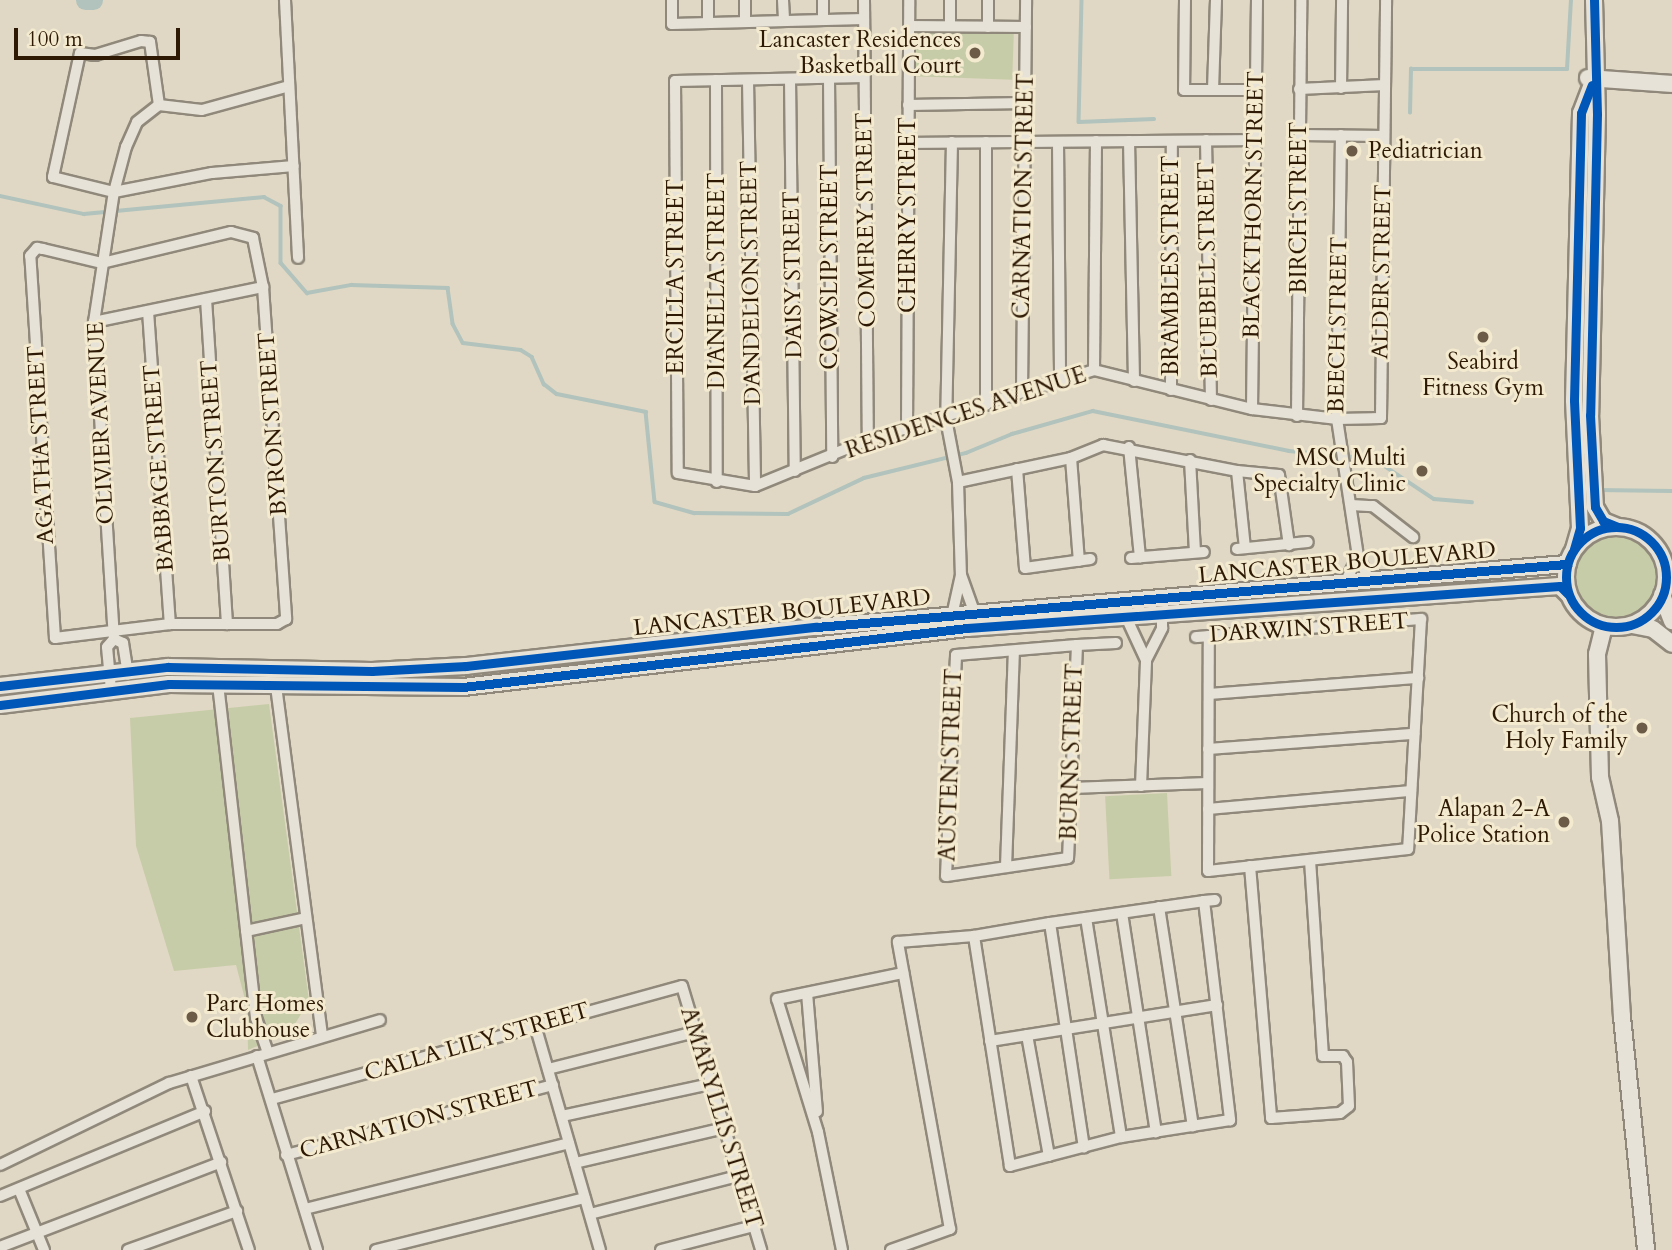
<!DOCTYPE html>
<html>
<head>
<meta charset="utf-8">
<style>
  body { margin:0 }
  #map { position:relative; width:1672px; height:1250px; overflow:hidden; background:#e0d8c4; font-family:Cardo,serif }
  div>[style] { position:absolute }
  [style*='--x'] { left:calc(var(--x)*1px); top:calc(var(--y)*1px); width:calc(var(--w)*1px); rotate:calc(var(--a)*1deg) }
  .green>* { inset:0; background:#c7cca8; transform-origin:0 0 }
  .round { border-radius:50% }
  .stream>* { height:3.5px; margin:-1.75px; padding:0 1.75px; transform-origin:1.75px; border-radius:1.75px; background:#b1c3bc }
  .river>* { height:19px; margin:-9.5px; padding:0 9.5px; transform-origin:9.5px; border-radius:9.5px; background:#b1c3bc }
  .roads { filter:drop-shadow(2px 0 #90897b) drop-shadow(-2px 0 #90897b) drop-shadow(0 2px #90897b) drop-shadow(0 -2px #90897b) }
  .street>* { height:10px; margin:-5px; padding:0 5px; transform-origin:5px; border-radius:5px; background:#e7e2d8 }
  .secondary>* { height:16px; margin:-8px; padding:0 8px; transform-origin:8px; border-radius:8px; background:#e7e2d8 }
  .secondary>.ring { margin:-8px; padding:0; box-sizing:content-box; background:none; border:16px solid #e7e2d8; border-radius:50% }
  .cycleway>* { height:9px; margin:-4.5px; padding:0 4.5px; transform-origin:4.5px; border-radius:4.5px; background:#0057b8 }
  .cycleway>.ring { margin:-4.5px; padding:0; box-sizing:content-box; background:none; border:9px solid #0057b8; border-radius:50% }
  .dots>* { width:19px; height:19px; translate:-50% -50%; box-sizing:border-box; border:4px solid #f3ead0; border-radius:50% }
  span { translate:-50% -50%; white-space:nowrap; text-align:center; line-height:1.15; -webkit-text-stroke:6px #f3ead0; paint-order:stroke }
  .poi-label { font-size:23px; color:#2e1904 }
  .right { translate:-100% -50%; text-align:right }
  .left { translate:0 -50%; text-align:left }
  .street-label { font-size:23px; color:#2e1904 }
  .scale { position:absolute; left:14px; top:28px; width:166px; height:32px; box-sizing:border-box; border:4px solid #2e1904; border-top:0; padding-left:9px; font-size:21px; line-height:24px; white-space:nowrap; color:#2e1904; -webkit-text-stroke:5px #f3ead0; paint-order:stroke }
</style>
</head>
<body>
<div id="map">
  <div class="green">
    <i style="left:909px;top:26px;width:105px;height:50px;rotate:2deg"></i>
    <i class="round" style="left:1576px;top:535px;width:82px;height:82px"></i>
    <i style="clip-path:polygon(269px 704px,309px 1001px,290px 1032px,248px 1050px,247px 1007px,236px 965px,174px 971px,136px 846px,130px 718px)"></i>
    <i style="left:1167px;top:793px;width:83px;height:62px;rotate:87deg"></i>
  </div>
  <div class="stream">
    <i style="--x:1082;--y:0;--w:122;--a:91.4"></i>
    <i style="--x:1079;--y:122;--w:75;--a:-2.3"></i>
    <i style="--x:1410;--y:113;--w:44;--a:-88.7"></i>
    <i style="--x:1411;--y:69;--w:156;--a:0"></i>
    <i style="--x:1567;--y:69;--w:69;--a:-86.7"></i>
    <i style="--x:0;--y:196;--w:86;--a:12.1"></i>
    <i style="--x:84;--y:214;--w:181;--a:-5.4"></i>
    <i style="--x:264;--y:197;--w:19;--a:28"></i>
    <i style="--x:281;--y:206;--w:57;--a:90"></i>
    <i style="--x:281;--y:263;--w:40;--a:49"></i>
    <i style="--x:307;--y:293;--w:45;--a:-10.3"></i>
    <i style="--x:351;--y:285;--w:97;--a:1.8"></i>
    <i style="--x:448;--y:288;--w:36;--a:82"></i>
    <i style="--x:453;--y:324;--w:21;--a:62"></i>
    <i style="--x:463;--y:343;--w:58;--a:6.9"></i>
    <i style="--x:521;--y:350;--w:13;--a:32"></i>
    <i style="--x:532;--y:357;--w:30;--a:66"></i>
    <i style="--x:544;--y:384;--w:16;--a:38"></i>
    <i style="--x:557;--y:394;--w:91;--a:11.4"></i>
    <i style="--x:646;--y:412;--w:90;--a:84.3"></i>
    <i style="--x:655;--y:502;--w:41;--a:15.8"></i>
    <i style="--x:694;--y:513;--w:94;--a:0.6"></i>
    <i style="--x:788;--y:514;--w:84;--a:-25.3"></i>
    <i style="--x:864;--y:478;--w:105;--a:-13.8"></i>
    <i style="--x:966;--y:453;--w:50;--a:-22.4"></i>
    <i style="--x:1012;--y:434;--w:84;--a:-15.9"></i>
    <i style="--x:1093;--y:411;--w:200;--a:11.5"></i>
    <i style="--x:1289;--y:451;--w:85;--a:5.4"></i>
    <i style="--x:1374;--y:459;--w:72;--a:33.7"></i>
    <i style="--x:1434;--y:499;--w:38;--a:5"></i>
    <i style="--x:1597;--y:490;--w:75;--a:0.8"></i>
  </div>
  <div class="river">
    <i style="--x:85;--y:0;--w:8;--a:0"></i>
  </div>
  <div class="roads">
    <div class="street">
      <i style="--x:285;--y:0;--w:258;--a:87.1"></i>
      <i style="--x:672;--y:0;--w:24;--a:90"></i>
      <i style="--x:672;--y:24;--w:192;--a:-1.5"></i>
      <i style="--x:708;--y:0;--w:23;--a:90"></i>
      <i style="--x:745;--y:0;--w:22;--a:90"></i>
      <i style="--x:783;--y:0;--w:21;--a:87"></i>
      <i style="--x:823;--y:0;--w:20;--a:90"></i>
      <i style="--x:864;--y:0;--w:440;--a:89.5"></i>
      <i style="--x:1185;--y:0;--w:90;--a:90.6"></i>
      <i style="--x:1184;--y:90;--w:71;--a:0"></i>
      <i style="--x:909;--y:26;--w:117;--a:0.5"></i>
      <i style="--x:950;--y:26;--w:26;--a:-90"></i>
      <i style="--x:988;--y:27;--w:27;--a:-90"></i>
      <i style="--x:864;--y:77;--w:189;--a:178.8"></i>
      <i style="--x:675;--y:81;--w:392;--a:89.6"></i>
      <i style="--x:678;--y:473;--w:78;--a:9.6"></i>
      <i style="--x:755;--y:486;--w:122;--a:-22.2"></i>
      <i style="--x:868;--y:440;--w:237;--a:-17.2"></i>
      <i style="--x:1094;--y:370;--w:163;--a:13.9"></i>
      <i style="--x:1252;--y:409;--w:86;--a:6.7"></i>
      <i style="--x:1337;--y:419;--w:44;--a:-1.3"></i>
      <i style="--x:1381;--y:418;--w:418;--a:-89.3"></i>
      <i style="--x:829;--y:78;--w:379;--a:89.5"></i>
      <i style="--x:790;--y:79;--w:392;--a:89.3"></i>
      <i style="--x:716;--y:80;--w:402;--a:89.9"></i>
      <i style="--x:748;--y:80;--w:406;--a:89"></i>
      <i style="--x:1341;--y:88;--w:88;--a:-89.3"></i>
      <i style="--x:1299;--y:89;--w:86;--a:-2.7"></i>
      <i style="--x:1213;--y:90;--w:90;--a:-88.1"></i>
      <i style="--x:159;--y:105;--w:64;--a:-98.1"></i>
      <i style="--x:150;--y:42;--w:9;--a:-174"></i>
      <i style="--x:141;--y:41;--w:48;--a:163.1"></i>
      <i style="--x:95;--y:55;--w:15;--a:-172"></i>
      <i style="--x:80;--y:53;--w:127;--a:102.3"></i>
      <i style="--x:53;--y:177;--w:63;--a:13.8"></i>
      <i style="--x:114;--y:192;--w:100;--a:-11"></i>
      <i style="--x:212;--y:173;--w:82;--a:-4.9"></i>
      <i style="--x:908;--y:105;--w:117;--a:-1"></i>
      <i style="--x:1300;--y:135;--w:84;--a:0.7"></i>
      <i style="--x:1341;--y:135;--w:284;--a:90.8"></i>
      <i style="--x:1337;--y:419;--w:139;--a:81.3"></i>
      <i style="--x:1206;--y:140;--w:260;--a:88.9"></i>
      <i style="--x:1129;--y:141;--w:240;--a:88.8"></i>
      <i style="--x:952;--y:142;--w:277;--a:91.2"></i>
      <i style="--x:946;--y:419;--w:64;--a:79.2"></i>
      <i style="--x:958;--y:482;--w:93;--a:88.2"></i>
      <i style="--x:961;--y:575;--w:42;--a:102.4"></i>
      <i style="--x:1058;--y:142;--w:238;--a:89.5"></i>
      <i style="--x:908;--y:143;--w:347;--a:-0.5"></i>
      <i style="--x:231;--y:232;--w:23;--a:15"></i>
      <i style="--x:253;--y:238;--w:50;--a:78.5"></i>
      <i style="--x:263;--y:287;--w:333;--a:86"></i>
      <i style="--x:286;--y:619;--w:10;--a:151"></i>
      <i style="--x:277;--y:624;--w:107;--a:180"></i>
      <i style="--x:170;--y:624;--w:116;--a:173.1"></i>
      <i style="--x:55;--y:638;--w:383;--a:-93.7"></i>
      <i style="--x:30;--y:256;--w:11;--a:-49"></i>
      <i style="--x:37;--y:248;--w:6;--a:9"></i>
      <i style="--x:43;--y:249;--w:61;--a:13.3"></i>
      <i style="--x:102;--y:263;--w:133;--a:-13.5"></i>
      <i style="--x:206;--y:299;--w:326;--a:86.3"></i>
      <i style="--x:148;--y:311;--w:314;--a:86"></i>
      <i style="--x:94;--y:322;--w:173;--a:-11.7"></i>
      <i style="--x:1094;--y:370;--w:229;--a:-89.5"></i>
      <i style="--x:1171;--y:390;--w:249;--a:-89.8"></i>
      <i style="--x:1022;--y:392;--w:392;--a:-89.4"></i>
      <i style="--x:986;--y:405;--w:263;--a:-90"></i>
      <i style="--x:1252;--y:409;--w:409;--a:-89.3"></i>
      <i style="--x:1297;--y:416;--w:416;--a:-89.4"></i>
      <i style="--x:907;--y:430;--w:430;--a:-89.7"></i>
      <i style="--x:1129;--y:447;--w:111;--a:84.3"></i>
      <i style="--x:1071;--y:458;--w:103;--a:85.6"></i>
      <i style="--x:1190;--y:460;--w:92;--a:86.9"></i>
      <i style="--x:1017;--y:469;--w:99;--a:85.4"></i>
      <i style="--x:1025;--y:568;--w:66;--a:-7.9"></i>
      <i style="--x:1237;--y:471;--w:77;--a:84.1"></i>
      <i style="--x:958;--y:482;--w:116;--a:-12"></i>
      <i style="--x:1071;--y:458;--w:35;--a:-22"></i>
      <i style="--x:1103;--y:445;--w:136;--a:11"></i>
      <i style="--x:1237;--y:471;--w:42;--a:5.4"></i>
      <i style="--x:1279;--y:475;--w:71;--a:81.9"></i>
      <i style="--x:1351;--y:505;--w:22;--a:3"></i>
      <i style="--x:1373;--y:506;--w:51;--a:37.8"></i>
      <i style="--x:1237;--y:549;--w:71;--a:-5.6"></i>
      <i style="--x:1131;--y:558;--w:73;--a:-4.7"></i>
      <i style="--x:961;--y:575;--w:41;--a:70.3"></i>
      <i style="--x:1345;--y:583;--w:30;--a:-64"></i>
      <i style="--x:1358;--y:556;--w:26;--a:65"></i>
      <i style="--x:1126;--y:617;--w:47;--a:65.1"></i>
      <i style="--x:1196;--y:637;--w:226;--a:-4.6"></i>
      <i style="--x:1421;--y:619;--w:230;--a:93.2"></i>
      <i style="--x:1408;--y:849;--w:201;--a:173.7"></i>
      <i style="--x:1208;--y:871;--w:235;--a:-89.8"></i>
      <i style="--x:114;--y:639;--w:10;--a:24"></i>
      <i style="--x:123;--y:643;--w:32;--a:81"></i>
      <i style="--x:1077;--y:645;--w:213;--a:92.4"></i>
      <i style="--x:1068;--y:858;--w:123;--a:171.6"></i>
      <i style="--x:946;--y:876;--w:221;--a:-87.4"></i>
      <i style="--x:956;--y:655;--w:121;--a:-4.7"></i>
      <i style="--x:1077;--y:645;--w:39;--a:-3"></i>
      <i style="--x:218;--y:684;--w:336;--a:83.5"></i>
      <i style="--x:256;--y:1018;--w:36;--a:71"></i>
      <i style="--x:276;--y:686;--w:353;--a:82.5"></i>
      <i style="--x:111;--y:690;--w:43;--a:-95.3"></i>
      <i style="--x:107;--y:647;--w:11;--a:-49"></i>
      <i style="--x:114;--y:639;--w:318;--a:-93.6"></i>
      <i style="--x:94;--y:322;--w:132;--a:-81.3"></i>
      <i style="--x:114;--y:192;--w:47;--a:-75.1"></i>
      <i style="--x:126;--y:147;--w:27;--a:-66"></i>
      <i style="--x:137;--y:122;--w:28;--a:-38"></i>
      <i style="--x:159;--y:105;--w:43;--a:6.6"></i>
      <i style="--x:202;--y:110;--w:90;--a:-15.4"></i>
      <i style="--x:1209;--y:694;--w:210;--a:-4.4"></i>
      <i style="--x:1208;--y:749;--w:207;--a:-4.2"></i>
      <i style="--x:1141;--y:786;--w:126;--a:-87.7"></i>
      <i style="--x:1146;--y:660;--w:36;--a:-63"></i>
      <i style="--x:1162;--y:628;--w:13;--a:-90"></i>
      <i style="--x:1071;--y:788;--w:137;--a:-2.1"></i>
      <i style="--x:1208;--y:809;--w:204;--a:-5.1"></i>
      <i style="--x:1250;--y:866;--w:253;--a:85.2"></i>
      <i style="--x:1271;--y:1118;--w:69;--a:-4.1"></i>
      <i style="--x:1340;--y:1113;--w:11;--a:-38"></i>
      <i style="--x:1349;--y:1106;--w:44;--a:-92.6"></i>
      <i style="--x:1347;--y:1062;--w:7;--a:-124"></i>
      <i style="--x:1343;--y:1056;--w:20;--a:180"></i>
      <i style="--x:1323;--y:1056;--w:196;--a:-93.8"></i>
      <i style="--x:1006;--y:867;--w:216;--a:-87.9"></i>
      <i style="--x:1204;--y:901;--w:221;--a:83.2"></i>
      <i style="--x:1230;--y:1120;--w:110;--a:171.1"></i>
      <i style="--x:1121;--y:1137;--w:115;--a:165.4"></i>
      <i style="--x:1010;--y:1166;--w:233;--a:-98.9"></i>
      <i style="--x:974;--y:936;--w:77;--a:-9.7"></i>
      <i style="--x:1050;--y:923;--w:156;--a:-8.1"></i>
      <i style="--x:1204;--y:901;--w:11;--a:-5"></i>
      <i style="--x:1159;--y:907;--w:222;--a:81.2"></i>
      <i style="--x:1122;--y:913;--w:222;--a:81.2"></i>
      <i style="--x:1086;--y:918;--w:222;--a:80.9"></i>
      <i style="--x:1050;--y:923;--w:227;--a:81.4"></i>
      <i style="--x:246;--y:931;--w:61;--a:-12.2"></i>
      <i style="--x:807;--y:993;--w:119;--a:85.2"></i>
      <i style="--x:535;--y:1025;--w:234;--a:73.9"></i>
      <i style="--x:1027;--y:1035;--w:123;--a:79.7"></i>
      <i style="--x:990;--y:1041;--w:230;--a:-9"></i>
      <i style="--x:257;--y:1056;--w:203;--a:72.8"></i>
      <i style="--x:548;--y:1069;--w:152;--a:-14.1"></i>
      <i style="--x:191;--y:1076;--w:183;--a:71.6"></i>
      <i style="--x:272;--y:1099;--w:425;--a:-15.4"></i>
      <i style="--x:682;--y:986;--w:276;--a:73.3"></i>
      <i style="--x:562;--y:1116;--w:151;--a:-12.2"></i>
      <i style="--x:286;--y:1155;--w:276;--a:-14.7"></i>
      <i style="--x:575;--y:1163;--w:153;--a:-13.2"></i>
      <i style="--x:0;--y:1165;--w:188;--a:-25.9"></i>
      <i style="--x:169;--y:1083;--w:220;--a:-16.6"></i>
      <i style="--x:19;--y:1189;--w:66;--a:67.7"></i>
      <i style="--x:0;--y:1196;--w:222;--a:-22.5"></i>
      <i style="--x:305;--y:1209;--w:272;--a:-14"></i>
      <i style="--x:590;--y:1214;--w:153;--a:-14.4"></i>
      <i style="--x:0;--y:1247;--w:237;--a:-21"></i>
      <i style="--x:128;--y:1250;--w:116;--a:-19.7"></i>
      <i style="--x:376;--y:1250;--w:215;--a:-14"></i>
      <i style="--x:661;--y:1250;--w:96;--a:-14.5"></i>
      <i style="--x:842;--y:1250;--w:120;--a:-101.5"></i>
      <i style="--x:818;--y:1132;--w:139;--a:-107.1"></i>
      <i style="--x:777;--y:999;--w:129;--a:-11.7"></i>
      <i style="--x:891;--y:1250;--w:63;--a:-19.6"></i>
      <i style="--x:950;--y:1229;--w:292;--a:-100.3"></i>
      <i style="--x:898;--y:942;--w:76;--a:-4.5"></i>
    </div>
    <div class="secondary">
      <i style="--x:1594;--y:0;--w:114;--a:88.5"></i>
      <i style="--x:1597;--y:114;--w:301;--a:91.3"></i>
      <i style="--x:1590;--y:415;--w:92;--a:86.9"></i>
      <i style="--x:1595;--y:507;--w:16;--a:60"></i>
      <i style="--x:1603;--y:521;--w:16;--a:22"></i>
      <i style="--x:1588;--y:78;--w:84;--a:4.1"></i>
      <i class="ring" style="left:1566px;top:527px;width:84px;height:84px"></i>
      <i style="--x:1574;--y:549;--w:22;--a:-74"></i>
      <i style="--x:1580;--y:528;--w:128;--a:-92.7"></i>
      <i style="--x:1574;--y:400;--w:287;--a:-88.6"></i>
      <i style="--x:1581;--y:113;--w:31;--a:-69"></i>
      <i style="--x:1662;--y:595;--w:28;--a:69"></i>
      <i style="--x:1632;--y:625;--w:21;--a:11"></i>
      <i style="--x:1653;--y:629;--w:24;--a:38"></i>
      <i style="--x:1604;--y:626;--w:29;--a:104"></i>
      <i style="--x:1597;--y:654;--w:123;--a:88.6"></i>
      <i style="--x:1600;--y:777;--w:45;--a:77.2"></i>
      <i style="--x:1610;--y:821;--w:196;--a:86.5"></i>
      <i style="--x:1622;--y:1017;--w:234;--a:84.1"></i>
      <i style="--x:0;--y:686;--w:169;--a:-6.5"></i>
      <i style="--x:168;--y:667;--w:204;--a:1.1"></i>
      <i style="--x:372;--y:671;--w:94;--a:-3"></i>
      <i style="--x:466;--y:666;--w:352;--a:-6.4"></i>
      <i style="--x:816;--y:627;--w:754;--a:-4.8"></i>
      <i style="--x:0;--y:705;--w:170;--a:-7.1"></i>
      <i style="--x:169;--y:684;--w:294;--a:0.6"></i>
      <i style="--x:463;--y:687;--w:507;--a:-6.68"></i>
      <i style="--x:967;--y:628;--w:594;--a:-4.05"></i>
      <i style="--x:1560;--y:586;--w:11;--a:45"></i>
    </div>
  </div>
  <div class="cycleway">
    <i style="--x:1594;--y:0;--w:114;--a:88.5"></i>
    <i style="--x:1597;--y:114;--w:301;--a:91.3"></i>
    <i style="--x:1590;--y:415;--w:92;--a:86.9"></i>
    <i style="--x:1595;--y:507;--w:16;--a:60"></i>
    <i style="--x:1603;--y:521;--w:16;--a:22"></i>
    <i class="ring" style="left:1566px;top:527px;width:91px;height:91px"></i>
    <i style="--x:1574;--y:549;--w:22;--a:-74"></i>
    <i style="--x:1580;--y:528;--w:128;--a:-92.7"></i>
    <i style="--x:1574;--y:400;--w:287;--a:-88.6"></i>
    <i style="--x:1581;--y:113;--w:30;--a:-69"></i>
    <i style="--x:0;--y:686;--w:169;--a:-6.5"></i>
    <i style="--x:168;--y:667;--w:204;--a:1.1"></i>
    <i style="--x:372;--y:671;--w:94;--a:-3"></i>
    <i style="--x:466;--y:666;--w:352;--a:-6.4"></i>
    <i style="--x:816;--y:627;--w:754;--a:-4.8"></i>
    <i style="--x:0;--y:705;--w:170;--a:-7.1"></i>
    <i style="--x:169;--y:684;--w:294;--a:0.6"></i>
    <i style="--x:463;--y:687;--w:507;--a:-6.68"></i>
    <i style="--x:967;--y:628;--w:594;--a:-4.05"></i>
    <i style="--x:1560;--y:586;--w:11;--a:45"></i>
  </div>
  <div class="dots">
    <i style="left:975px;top:53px;background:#6c5c47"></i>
    <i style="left:1352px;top:151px;background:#6c5c47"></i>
    <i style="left:1483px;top:337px;background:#6c5c47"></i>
    <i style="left:1422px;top:471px;background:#6c5c47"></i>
    <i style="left:1642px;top:728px;background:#6c5c47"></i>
    <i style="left:1564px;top:822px;background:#6c5c47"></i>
    <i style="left:192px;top:1017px;background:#6c5c47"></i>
  </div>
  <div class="poi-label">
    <span class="right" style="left:961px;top:53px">Lancaster Residences<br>Basketball Court</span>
    <span class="left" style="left:1368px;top:151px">Pediatrician</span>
    <span style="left:1483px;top:375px">Seabird<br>Fitness Gym</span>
    <span class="right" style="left:1406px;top:471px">MSC Multi<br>Specialty Clinic</span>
    <span class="right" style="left:1628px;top:728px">Church of the<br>Holy Family</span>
    <span class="right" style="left:1550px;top:822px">Alapan 2-A<br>Police Station</span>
    <span class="left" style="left:206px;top:1017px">Parc Homes<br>Clubhouse</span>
  </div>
  <div class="street-label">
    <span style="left:1024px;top:196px;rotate:-89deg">CARNATION STREET</span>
    <span style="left:1254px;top:205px;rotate:-89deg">BLACKTHORN STREET</span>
    <span style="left:1299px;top:208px;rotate:-90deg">BIRCH STREET</span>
    <span style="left:908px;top:215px;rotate:-90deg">CHERRY STREET</span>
    <span style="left:866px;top:220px;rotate:-91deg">COMFREY STREET</span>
    <span style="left:1171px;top:266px;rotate:-90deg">BRAMBLES STREET</span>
    <span style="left:830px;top:267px;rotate:-90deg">COWSLIP STREET</span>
    <span style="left:1208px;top:270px;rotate:-91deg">BLUEBELL STREET</span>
    <span style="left:1382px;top:272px;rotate:-89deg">ALDER STREET</span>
    <span style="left:793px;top:275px;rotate:-91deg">DAISY STREET</span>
    <span style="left:676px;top:277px;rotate:-90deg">ERCILLA STREET</span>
    <span style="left:717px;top:281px;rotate:-90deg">DIANELLA STREET</span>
    <span style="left:751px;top:283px;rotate:-91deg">DANDELION STREET</span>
    <span style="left:1338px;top:325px;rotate:-89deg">BEECH STREET</span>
    <span style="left:966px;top:413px;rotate:-18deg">RESIDENCES AVENUE</span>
    <span style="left:101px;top:423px;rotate:-93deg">OLIVIER AVENUE</span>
    <span style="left:273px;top:424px;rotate:-94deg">BYRON STREET</span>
    <span style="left:41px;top:445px;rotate:-93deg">AGATHA STREET</span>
    <span style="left:216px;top:461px;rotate:-94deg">BURTON STREET</span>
    <span style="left:159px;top:468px;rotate:-94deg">BABBAGE STREET</span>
    <span style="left:1347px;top:563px;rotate:-5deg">LANCASTER BOULEVARD</span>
    <span style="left:782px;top:613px;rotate:-6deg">LANCASTER BOULEVARD</span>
    <span style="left:1309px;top:628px;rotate:-4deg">DARWIN STREET</span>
    <span style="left:1072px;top:752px;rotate:-88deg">BURNS STREET</span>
    <span style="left:951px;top:765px;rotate:-88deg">AUSTEN STREET</span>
    <span style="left:477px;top:1042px;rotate:-16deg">CALLA LILY STREET</span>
    <span style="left:721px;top:1118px;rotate:73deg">AMARYLLIS STREET</span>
    <span style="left:419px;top:1120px;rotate:-15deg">CARNATION STREET</span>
  </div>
  <div class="scale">100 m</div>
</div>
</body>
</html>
